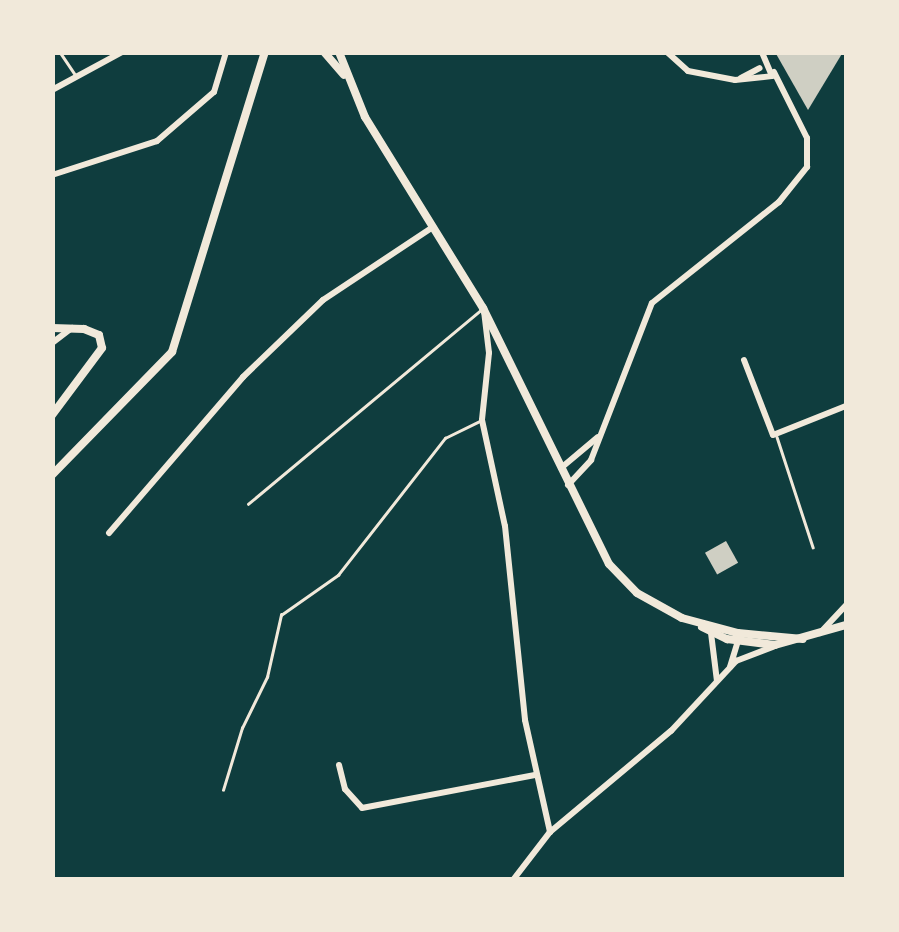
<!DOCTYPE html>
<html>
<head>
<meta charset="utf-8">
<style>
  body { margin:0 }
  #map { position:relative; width:899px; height:932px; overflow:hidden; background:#0f3d3e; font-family:"Golos Text",sans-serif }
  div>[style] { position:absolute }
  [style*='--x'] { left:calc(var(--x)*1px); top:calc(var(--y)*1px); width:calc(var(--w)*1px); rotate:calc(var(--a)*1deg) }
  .building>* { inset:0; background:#cfcfc3; transform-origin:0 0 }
  .service>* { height:2.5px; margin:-1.25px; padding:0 1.25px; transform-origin:1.25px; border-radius:1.25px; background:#f1e9da }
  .minor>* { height:6px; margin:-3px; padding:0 3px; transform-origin:3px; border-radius:3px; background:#f1e9da }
  .tertiary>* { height:8px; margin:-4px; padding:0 4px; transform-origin:4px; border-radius:4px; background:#f1e9da }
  span { translate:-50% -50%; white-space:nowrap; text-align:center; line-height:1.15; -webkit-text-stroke:9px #f1e9da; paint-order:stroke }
  .frame { position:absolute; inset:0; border:55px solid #f1e9da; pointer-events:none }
</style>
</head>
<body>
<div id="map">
  <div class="building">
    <i style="clip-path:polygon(775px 52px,843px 52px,808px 110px)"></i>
    <i style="left:726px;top:541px;width:25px;height:24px;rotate:61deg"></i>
  </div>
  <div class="service">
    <i style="--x:60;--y:52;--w:29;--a:56"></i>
    <i style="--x:777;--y:437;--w:116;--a:71.9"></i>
    <i style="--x:248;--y:504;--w:305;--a:-39.8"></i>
    <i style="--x:223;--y:790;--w:65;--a:-73"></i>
    <i style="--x:242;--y:728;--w:57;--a:-63.9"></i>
    <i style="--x:267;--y:677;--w:64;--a:-77.3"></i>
    <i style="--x:281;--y:615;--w:70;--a:-35.1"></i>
    <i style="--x:338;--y:575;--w:174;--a:-52"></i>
    <i style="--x:445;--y:438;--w:39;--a:-26"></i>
  </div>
  <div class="minor">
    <i style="--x:667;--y:52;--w:28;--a:42"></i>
    <i style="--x:688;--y:71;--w:48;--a:10.8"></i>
    <i style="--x:735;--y:80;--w:37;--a:-6"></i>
    <i style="--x:772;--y:76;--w:26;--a:-113"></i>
    <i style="--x:741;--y:78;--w:21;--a:-28"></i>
    <i style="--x:52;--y:90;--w:80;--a:-28.5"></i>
    <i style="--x:52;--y:175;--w:110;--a:-17.9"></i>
    <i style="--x:157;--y:141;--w:75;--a:-40.7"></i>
    <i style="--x:214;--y:92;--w:42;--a:-73.3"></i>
    <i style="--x:484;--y:311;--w:42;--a:83.2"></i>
    <i style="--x:489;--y:353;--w:67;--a:96"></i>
    <i style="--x:482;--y:420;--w:108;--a:77.8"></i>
    <i style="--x:505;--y:526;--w:195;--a:84.1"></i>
    <i style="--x:525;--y:720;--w:115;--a:77.4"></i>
    <i style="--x:52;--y:343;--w:25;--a:-37"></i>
    <i style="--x:744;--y:360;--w:80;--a:68.9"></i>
    <i style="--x:773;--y:435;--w:79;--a:-21.7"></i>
    <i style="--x:561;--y:468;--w:48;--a:-40"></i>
    <i style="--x:568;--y:485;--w:34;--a:-47"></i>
    <i style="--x:591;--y:460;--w:168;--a:-68.8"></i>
    <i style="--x:652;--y:303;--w:162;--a:-38.5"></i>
    <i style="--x:779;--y:202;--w:45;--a:-51.3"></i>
    <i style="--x:807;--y:167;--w:29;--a:-90"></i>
    <i style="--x:807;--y:138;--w:74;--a:-116.6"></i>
    <i style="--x:109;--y:533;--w:206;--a:-49.3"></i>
    <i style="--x:243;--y:377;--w:111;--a:-43.9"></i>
    <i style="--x:323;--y:300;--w:132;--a:-33.6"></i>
    <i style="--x:711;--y:633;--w:48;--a:82.9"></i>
    <i style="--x:820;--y:633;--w:38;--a:-47"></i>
    <i style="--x:730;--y:667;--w:27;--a:-73"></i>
    <i style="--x:339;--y:765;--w:25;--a:76"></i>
    <i style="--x:345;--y:789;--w:25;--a:48"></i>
    <i style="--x:362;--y:808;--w:176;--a:-10.8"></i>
    <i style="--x:513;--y:880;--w:61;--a:-52.4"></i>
    <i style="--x:550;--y:832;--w:158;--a:-39.9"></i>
    <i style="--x:671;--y:731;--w:96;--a:-47.1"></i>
    <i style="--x:736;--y:661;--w:40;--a:-21"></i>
  </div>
  <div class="tertiary">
    <i style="--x:324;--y:52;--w:30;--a:49"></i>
    <i style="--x:339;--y:52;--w:70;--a:68.2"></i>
    <i style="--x:365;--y:117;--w:225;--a:58.3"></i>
    <i style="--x:483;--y:308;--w:285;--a:63.8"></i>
    <i style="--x:609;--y:564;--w:40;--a:46"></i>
    <i style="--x:637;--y:593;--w:51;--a:29.1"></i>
    <i style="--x:682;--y:618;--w:58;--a:15"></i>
    <i style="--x:738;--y:633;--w:65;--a:5.3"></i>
    <i style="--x:52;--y:328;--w:32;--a:2"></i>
    <i style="--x:84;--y:329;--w:16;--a:22"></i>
    <i style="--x:99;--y:335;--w:13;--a:77"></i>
    <i style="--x:102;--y:348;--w:84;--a:126.7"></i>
    <i style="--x:52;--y:475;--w:172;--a:-45.7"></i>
    <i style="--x:172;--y:352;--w:314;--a:-72.8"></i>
    <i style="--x:702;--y:627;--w:28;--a:26"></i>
    <i style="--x:727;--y:639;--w:48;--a:7.1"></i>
    <i style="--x:775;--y:645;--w:74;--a:-15.7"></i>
  </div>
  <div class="frame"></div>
</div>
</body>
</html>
